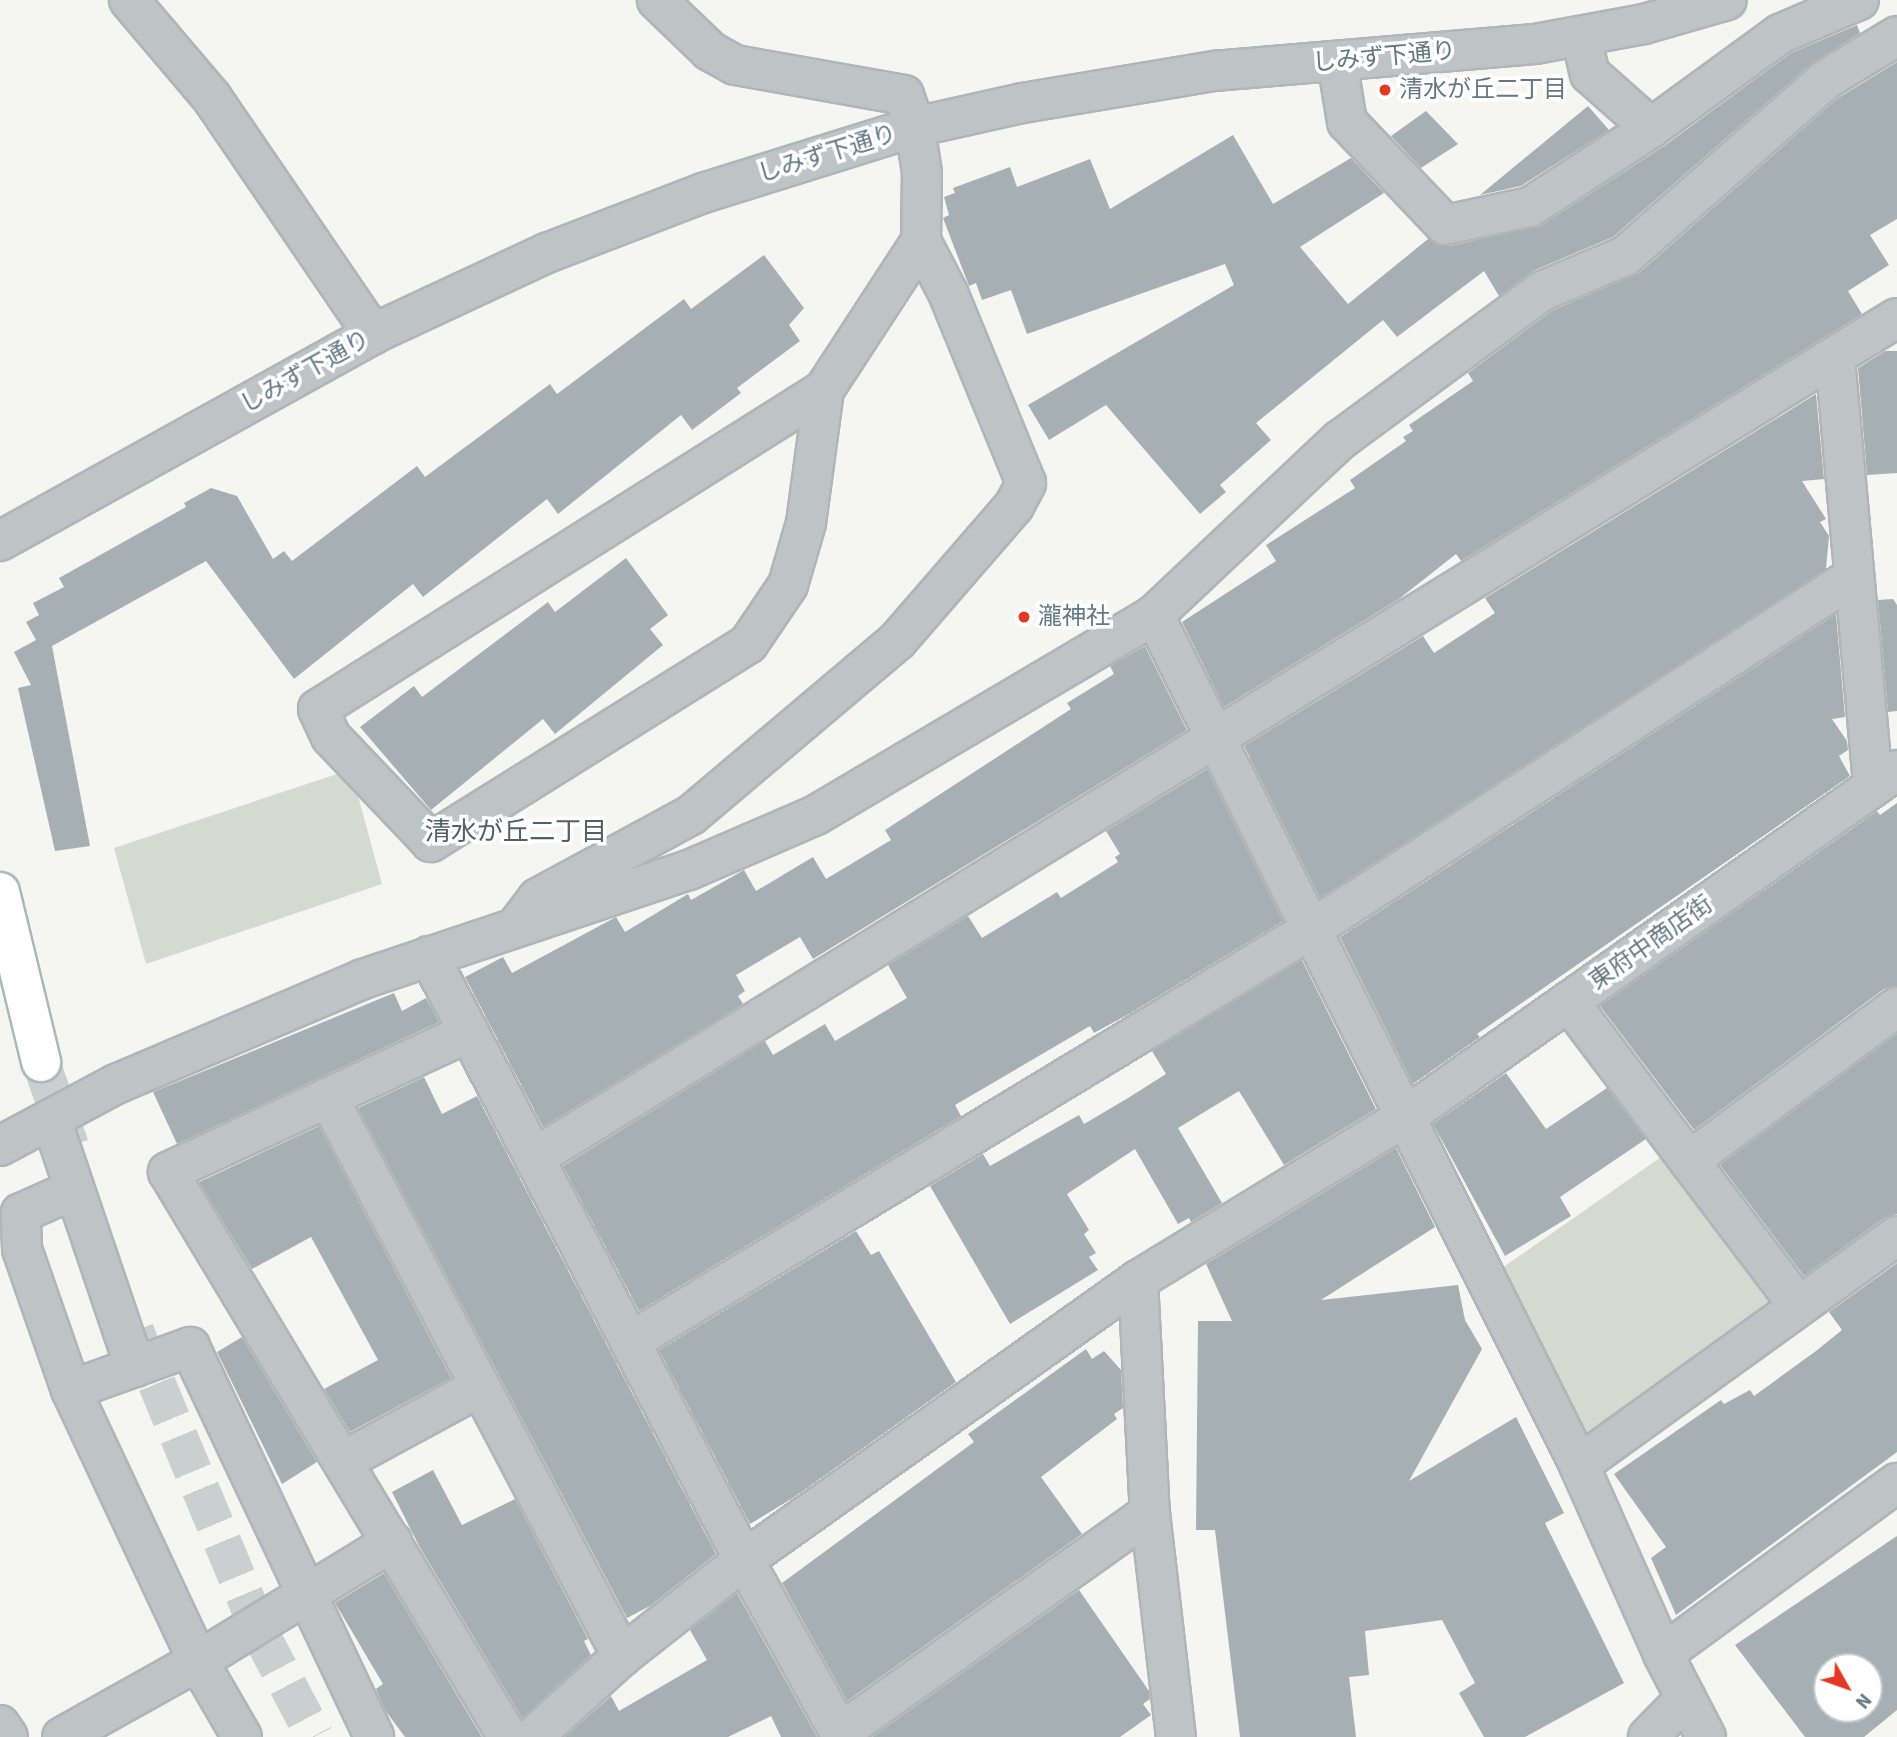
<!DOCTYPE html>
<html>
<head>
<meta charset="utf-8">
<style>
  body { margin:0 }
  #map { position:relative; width:1897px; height:1737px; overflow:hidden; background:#f5f5f1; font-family:"Source Sans 3","Noto Sans JP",sans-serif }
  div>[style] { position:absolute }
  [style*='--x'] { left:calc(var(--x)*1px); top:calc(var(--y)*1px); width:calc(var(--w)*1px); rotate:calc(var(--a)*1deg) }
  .green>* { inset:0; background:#d5dad0 }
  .building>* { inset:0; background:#a6b0b4 }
  .major-tunnel>* { height:38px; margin-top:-19px; transform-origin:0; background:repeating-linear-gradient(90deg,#cad0d0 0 38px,transparent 0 57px) }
  .roads { filter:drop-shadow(2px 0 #afb5b8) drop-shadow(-2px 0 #afb5b8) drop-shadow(0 2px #afb5b8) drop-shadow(0 -2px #afb5b8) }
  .minor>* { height:38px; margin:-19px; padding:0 19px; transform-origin:19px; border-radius:19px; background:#bec3c5 }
  .major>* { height:38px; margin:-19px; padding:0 19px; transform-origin:19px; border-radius:19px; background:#fff }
  .dots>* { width:19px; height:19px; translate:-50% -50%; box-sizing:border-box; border:4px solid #fff; border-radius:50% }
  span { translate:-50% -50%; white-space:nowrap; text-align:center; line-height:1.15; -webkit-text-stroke:7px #fff; paint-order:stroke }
  .street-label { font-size:24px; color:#647882 }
  .poi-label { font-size:24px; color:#647882 }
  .left { translate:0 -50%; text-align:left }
  .neighbourhood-label { font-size:26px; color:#526067 }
  .north { position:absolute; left:1813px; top:1653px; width:70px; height:70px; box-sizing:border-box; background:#fff; border:2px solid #c1c9cd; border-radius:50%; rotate:130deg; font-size:19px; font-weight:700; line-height:28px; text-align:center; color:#647882 }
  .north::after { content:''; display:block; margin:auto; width:24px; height:32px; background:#e33924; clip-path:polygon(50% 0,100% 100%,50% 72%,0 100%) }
</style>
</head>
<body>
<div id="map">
  <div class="green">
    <i style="clip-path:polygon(340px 773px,357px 792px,382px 884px,146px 964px,114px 848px)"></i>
    <i style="clip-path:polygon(1661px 1157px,1774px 1309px,1584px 1439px,1502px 1268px)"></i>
  </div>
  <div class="building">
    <i style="clip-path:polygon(1857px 25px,1860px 33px,1811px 64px,1613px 237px,1533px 271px,1499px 296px,1484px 271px,1397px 337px,1383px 320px,1256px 423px,1271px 440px,1220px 485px,1226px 492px,1200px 514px,1106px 405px,1049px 440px,1028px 405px,1234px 285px,1225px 264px,1027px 334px,1011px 290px,982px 300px,976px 283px,969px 286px,943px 218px,949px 215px,944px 197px,955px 193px,953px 188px,1010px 167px,1017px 187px,1090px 159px,1110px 209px,1233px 135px,1273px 204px,1351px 158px,1384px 193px,1300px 247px,1348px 304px,1428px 239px,1450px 246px,1542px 225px,1664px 146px,1791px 53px)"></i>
    <i style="clip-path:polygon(1897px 62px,1897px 219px,1870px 235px,1889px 265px,1848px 291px,1862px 314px,1461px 561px,1456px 554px,1399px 599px,1224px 707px,1182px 622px,1276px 561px,1266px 545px,1355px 488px,1350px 480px,1406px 441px,1403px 437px,1413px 431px,1409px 425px,1473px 381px,1468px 373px,1553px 310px,1639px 273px,1838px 98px)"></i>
    <i style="clip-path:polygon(1588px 106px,1609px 130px,1521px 186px,1480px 195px)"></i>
    <i style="clip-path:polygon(1426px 111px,1458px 144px,1421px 168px,1391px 136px)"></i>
    <i style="clip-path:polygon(764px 255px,804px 308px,789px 325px,800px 341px,737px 388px,741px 393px,692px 430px,681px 415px,558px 514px,547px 499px,423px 597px,413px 584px,294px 679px,206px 561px,52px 646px,90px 846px,55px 851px,18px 688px,31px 685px,14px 652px,36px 640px,26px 622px,39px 615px,33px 603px,64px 587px,59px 578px,186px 507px,184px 503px,211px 488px,237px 496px,273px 559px,284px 551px,292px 561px,417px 466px,425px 477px,550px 384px,557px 394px,684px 299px,691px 309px)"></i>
    <i style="clip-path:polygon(1885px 351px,1897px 351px,1897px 473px,1867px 475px,1858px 368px)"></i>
    <i style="clip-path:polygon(1816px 394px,1824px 479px,1802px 481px,1826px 519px,1820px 522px,1829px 536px,1826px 569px,1320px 898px,1244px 746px,1423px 636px,1434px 653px,1495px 613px,1485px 598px)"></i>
    <i style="clip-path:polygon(626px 558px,668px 615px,650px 629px,663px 645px,555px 734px,543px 719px,431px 810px,360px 727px,414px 686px,422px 697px,548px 602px,555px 612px)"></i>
    <i style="clip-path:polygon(1893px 599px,1897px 605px,1897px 711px,1888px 712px,1878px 600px)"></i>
    <i style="clip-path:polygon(1836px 614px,1845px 717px,1832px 719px,1847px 741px,1848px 750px,1839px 756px,1850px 776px,1477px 1034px,1480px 1037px,1413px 1084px,1340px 937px)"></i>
    <i style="clip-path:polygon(1145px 646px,1187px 730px,813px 959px,800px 937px,736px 975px,745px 991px,738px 996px,743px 1004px,543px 1127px,465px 977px,503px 957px,512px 973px,616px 917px,625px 932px,688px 894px,691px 900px,744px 870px,756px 891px,813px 857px,826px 879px,891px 840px,885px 830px,1071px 709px,1067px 703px,1114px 674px,1110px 666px)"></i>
    <i style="clip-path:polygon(1207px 769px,1283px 921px,1129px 1014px,1094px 1033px,1090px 1026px,955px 1105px,961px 1116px,639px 1311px,563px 1166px,765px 1041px,773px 1055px,825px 1024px,835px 1041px,907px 998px,888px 965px,968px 916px,982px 938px,1057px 892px,1061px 898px,1118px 862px,1115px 857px,1120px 854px,1106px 831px)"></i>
    <i style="clip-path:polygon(1897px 803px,1897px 986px,1884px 989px,1694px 1130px,1600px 1006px,1877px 811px,1880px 815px)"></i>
    <i style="clip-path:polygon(1302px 960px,1376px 1109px,1284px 1165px,1239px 1091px,1178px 1128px,1222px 1203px,1191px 1222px,1189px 1218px,1178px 1224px,1135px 1149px,1067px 1194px,1089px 1230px,1084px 1234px,1096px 1253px,1089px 1257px,1098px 1270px,1010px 1324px,930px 1186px,983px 1154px,990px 1166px,1079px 1115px,1084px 1124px,1128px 1098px,1166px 1074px,1152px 1051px)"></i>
    <i style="clip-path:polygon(394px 993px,402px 1011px,426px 998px,439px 1022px,177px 1144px,153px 1092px)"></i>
    <i style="clip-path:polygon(1897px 1034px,1897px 1214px,1884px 1218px,1804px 1276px,1720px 1165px)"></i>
    <i style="clip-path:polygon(1506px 1073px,1546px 1129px,1607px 1088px,1646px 1139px,1560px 1197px,1571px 1216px,1505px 1256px,1433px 1124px)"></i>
    <i style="clip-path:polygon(424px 1077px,442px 1114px,477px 1096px,716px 1554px,650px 1606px,627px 1618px,358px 1108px)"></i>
    <i style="clip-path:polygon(319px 1126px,451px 1378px,350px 1432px,324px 1389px,378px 1360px,311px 1237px,252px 1269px,199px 1182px)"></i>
    <i style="clip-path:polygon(1396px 1148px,1435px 1227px,1321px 1300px,1458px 1285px,1465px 1320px,1482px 1349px,1409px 1481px,1516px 1417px,1564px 1513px,1545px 1523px,1624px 1683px,1525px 1737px,1484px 1737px,1459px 1693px,1475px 1683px,1442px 1620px,1365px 1631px,1369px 1675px,1349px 1677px,1356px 1737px,1240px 1737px,1215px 1530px,1196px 1530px,1198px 1321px,1232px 1321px,1206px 1264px)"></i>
    <i style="clip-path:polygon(856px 1231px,871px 1255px,879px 1251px,956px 1382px,793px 1498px,750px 1524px,659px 1350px)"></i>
    <i style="clip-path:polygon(1897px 1263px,1897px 1452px,1676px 1615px,1651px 1558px,1666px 1547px,1614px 1474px,1721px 1400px,1724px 1404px,1750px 1390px,1754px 1396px,1816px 1351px,1842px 1330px,1829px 1312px)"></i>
    <i style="clip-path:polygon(242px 1337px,317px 1462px,282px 1484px,217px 1352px)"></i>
    <i style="clip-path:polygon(1086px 1349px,1092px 1359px,1104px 1351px,1121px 1370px,1123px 1408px,1114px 1414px,1117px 1419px,1041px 1477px,1082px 1534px,847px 1701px,782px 1583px,974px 1442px,968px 1434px)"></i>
    <i style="clip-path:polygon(433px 1470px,462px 1525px,515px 1499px,588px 1639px,584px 1641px,591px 1655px,522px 1718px,419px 1546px,392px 1492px)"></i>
    <i style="clip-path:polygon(evenodd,1897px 1536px,1897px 1710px,1864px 1737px,1805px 1737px,1735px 1645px,1897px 1536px,1827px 1667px,1869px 1667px,1869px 1709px,1827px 1709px,1827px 1667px)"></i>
    <i style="clip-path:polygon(384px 1573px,482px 1737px,405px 1737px,385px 1710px,376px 1689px,383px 1684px,335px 1603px)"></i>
    <i style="clip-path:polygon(1079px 1590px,1149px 1691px,1150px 1699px,1143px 1704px,1151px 1715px,1120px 1737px,872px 1737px)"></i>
    <i style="clip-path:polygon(737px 1593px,817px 1737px,781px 1737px,771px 1716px,728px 1737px,565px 1737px,611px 1696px,619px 1711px,707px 1660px,690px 1630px)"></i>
  </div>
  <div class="major-tunnel">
    <i style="--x:41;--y:1062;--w:89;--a:71"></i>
    <i style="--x:135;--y:1331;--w:329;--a:67.5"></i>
    <i style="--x:261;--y:1635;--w:115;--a:62.1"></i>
  </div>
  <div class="roads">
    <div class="minor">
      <i style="--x:129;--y:0;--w:128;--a:49.7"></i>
      <i style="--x:212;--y:98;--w:286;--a:55.7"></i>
      <i style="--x:1581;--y:36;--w:39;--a:77"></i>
      <i style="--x:1590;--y:74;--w:81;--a:41.5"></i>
      <i style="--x:1337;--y:61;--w:62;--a:80.7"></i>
      <i style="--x:1347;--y:122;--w:142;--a:46.4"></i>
      <i style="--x:1445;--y:225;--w:87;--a:-12"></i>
      <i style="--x:1530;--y:207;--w:145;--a:-33.1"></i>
      <i style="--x:1651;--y:128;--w:160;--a:-36.1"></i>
      <i style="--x:1780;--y:34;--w:86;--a:-23.3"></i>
      <i style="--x:1835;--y:358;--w:430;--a:84.9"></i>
      <i style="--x:824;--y:390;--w:134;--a:97.7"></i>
      <i style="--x:806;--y:523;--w:65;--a:106.2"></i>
      <i style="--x:788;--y:585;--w:71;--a:124.1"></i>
      <i style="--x:748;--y:644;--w:374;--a:148"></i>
      <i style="--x:431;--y:842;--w:145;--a:-133.6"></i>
      <i style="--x:331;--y:737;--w:31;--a:-115"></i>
      <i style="--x:318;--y:709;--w:598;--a:-32.23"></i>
      <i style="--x:824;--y:390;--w:178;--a:-56.9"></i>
      <i style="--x:0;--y:541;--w:427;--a:-29"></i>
      <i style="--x:373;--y:334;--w:192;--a:-25"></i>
      <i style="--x:547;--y:253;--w:167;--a:-21"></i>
      <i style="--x:703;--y:193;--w:222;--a:-17.3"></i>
      <i style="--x:915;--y:127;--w:110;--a:-12.6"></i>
      <i style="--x:1022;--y:103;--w:195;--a:-9.5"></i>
      <i style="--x:1214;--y:71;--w:322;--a:-4.8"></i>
      <i style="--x:1535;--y:44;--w:111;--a:-10.4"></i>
      <i style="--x:1644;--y:24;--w:86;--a:-16.1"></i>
      <i style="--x:1154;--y:615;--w:950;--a:63.43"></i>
      <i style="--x:1579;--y:1465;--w:207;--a:66"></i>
      <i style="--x:1663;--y:1654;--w:93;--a:62.6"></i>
      <i style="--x:519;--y:923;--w:31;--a:-53"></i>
      <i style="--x:538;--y:898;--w:174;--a:-28.5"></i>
      <i style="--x:691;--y:815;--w:270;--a:-40.2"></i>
      <i style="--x:897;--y:641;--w:179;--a:-49.1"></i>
      <i style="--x:1014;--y:506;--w:26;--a:-62"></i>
      <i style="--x:1026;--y:483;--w:203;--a:-112.3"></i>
      <i style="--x:949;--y:295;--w:61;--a:-117.4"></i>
      <i style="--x:921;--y:241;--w:68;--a:-89.2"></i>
      <i style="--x:922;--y:173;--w:47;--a:-98.7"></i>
      <i style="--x:915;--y:127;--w:34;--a:-109"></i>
      <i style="--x:904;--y:95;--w:172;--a:-169.9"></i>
      <i style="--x:735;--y:65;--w:29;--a:-151"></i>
      <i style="--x:710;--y:51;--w:74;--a:-136.1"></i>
      <i style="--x:429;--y:956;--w:681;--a:62.46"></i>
      <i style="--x:744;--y:1560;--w:202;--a:61"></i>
      <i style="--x:1569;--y:1002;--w:381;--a:52.9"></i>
      <i style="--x:467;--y:1033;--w:330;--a:155.1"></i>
      <i style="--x:168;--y:1172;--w:659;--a:58.96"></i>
      <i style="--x:328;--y:1097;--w:632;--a:62.26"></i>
      <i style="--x:51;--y:1119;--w:262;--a:71.3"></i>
      <i style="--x:0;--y:1146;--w:132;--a:-28.1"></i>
      <i style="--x:116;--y:1084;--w:268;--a:-23"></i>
      <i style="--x:363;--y:979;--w:344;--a:-18.5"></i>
      <i style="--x:689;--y:870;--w:138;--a:-23.4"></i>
      <i style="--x:816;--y:815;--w:393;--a:-30.6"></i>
      <i style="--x:1154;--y:615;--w:255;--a:-43.3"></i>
      <i style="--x:1340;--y:440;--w:251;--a:-36.4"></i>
      <i style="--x:1542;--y:291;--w:90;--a:-22.9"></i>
      <i style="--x:1625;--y:256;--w:266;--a:-41.3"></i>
      <i style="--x:1825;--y:80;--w:84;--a:-31.4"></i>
      <i style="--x:534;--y:1158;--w:1601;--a:-31.65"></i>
      <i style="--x:1689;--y:1161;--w:259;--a:-36.5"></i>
      <i style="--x:1138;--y:1280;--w:233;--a:87.1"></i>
      <i style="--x:1150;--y:1513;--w:226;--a:83.4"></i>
      <i style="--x:630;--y:1342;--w:797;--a:-31.2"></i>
      <i style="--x:1312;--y:929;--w:645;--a:-33.05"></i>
      <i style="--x:71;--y:1390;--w:149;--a:-109.2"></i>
      <i style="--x:22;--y:1249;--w:36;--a:-92"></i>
      <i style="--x:21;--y:1213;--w:57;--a:-23.9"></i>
      <i style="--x:343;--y:1461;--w:156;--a:-28.4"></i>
      <i style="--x:1579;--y:1465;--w:392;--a:-35.8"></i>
      <i style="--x:1663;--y:1654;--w:290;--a:-36.2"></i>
      <i style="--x:0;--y:1725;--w:14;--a:56"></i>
      <i style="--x:840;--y:1733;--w:380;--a:-35.4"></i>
      <i style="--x:62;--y:1737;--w:156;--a:-29.2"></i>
      <i style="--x:198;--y:1661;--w:228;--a:-31.5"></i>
      <i style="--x:242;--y:1737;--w:88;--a:-120.1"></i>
      <i style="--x:198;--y:1661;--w:299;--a:-115.1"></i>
      <i style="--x:71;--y:1390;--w:127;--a:-19.9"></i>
      <i style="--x:190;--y:1347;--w:431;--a:64.7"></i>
      <i style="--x:533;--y:1737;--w:120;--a:-42.3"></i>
      <i style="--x:622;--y:1656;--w:155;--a:-38.2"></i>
      <i style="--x:744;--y:1560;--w:483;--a:-35.4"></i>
      <i style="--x:1138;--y:1280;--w:313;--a:-31.4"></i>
      <i style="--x:1405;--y:1117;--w:602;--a:-35.19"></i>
      <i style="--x:1648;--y:1737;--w:54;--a:-45.7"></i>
    </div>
    <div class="major">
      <i style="--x:0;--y:892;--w:175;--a:76.4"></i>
    </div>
  </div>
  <div class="dots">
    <i style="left:1385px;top:90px;background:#e33924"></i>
    <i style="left:1024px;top:617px;background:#e33924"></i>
  </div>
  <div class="street-label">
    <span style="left:1384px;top:57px;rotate:-5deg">しみず下通り</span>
    <span style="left:827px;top:154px;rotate:-17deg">しみず下通り</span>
    <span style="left:305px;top:372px;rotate:-29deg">しみず下通り</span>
    <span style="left:1651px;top:943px;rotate:-35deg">東府中商店街</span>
  </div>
  <div class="poi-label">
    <span class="left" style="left:1399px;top:90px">清水が丘二丁目</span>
    <span class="left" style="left:1038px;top:617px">瀧神社</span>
  </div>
  <div class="neighbourhood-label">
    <span style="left:516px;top:832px">清水が丘二丁目</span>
  </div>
  <div class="north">N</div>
</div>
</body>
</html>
